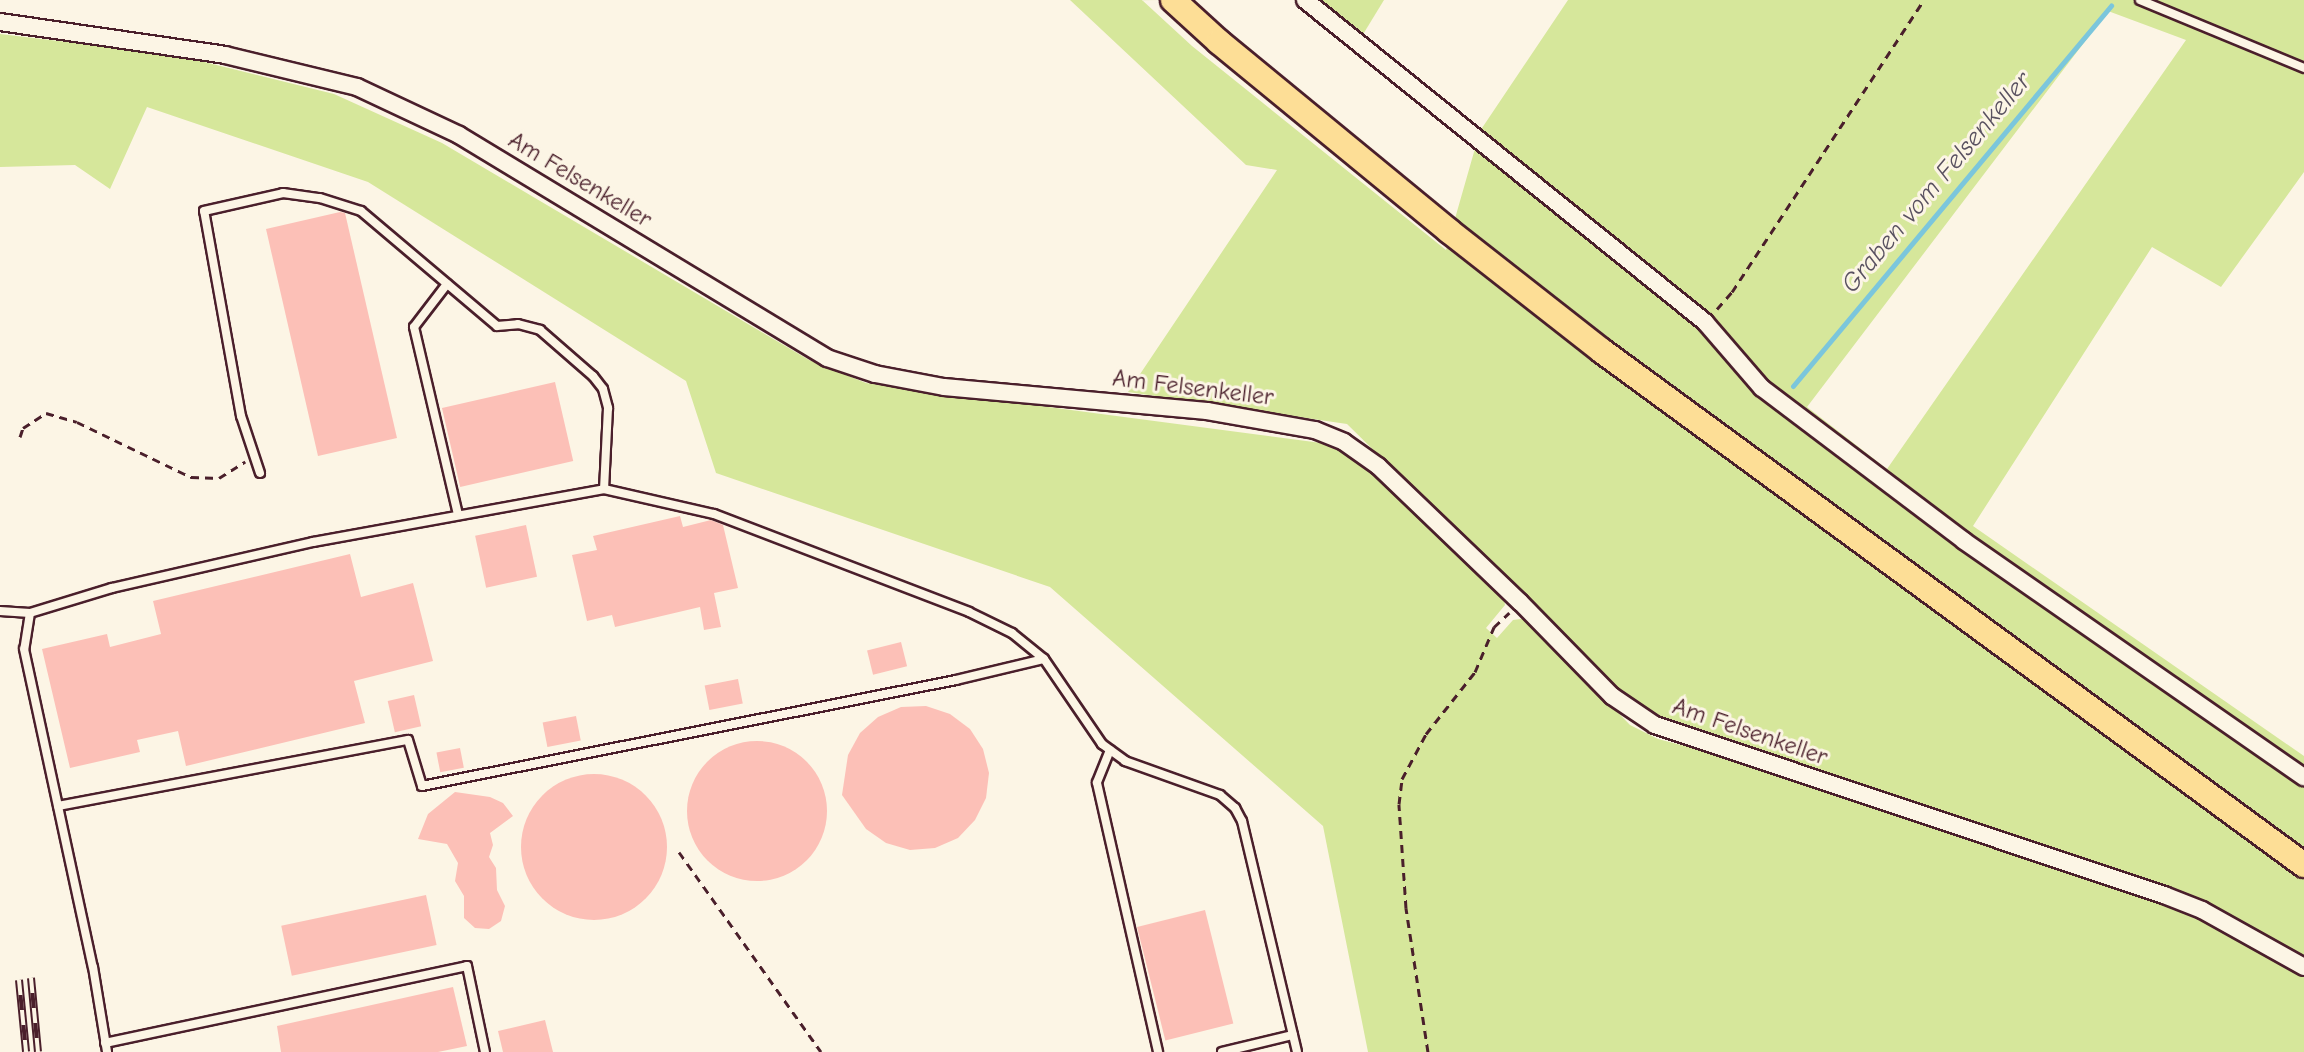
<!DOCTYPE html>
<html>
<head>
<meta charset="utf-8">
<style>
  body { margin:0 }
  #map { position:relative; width:2304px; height:1052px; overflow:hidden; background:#fcf5e5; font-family:"Comic Neue",sans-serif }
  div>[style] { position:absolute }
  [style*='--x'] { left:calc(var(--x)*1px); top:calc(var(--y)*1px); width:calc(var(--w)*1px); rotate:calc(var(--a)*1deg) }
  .green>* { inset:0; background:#d6e79b }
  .stream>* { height:5px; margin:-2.5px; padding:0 2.5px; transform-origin:2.5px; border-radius:2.5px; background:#7bc6dc }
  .building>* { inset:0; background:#fcc0b7; transform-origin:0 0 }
  .round { border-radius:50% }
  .path>* { height:3px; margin-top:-1.5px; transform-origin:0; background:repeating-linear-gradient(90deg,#4a1f2b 0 8px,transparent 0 14px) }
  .roads { filter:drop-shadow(2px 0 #4a1f2b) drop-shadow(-2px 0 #4a1f2b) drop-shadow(0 2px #4a1f2b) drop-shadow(0 -2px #4a1f2b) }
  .lane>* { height:8px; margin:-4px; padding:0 4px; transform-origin:4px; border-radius:4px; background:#fcf5e5 }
  .street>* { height:16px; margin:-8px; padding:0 8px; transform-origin:8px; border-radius:8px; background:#fcf5e5 }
  .primary>* { height:24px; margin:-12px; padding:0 12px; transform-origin:12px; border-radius:12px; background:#fdde96 }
  .rail>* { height:8px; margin-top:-4px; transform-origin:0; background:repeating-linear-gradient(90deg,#fcf5e5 0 15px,#4a1f2b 0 30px); box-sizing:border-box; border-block:2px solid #4a1f2b }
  span { translate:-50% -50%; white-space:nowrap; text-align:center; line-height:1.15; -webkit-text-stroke:6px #fcf5e5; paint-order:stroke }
  .street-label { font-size:24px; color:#4a1f2b }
  .water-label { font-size:26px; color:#595160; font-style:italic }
</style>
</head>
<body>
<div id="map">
  <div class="green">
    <i style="clip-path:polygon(evenodd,1070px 0,1142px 0,1192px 46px,1446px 250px,1480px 131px,1568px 0,2304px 0,2304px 172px,2221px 287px,2152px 247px,1973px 526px,2304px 756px,2304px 962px,2227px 918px,2218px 907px,2191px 895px,2174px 894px,1651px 715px,1599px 672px,1347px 424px,1128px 392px,1277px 170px,1246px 165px,1070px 0,2108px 11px,2186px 40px,1887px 469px,1807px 407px,2108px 11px)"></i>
    <i style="clip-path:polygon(1317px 0,1384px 0,1362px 36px)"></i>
    <i style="clip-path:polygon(0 34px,176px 55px,334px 94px,442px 143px,809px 360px,866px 383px,1344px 446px,1503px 594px,1505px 605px,1486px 628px,1497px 638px,1513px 620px,1527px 618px,1630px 725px,1658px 739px,1731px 758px,2144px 896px,2206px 923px,2304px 977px,2304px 1052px,1368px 1052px,1323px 826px,1050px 587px,716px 473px,686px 381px,368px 182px,147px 107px,110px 189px,75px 165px,0 167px)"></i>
  </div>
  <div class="stream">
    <i style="--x:1793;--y:386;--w:496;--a:-50.1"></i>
  </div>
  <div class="building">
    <i style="clip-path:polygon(340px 212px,345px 213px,397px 438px,318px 456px,266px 229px)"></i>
    <i style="left:555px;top:382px;width:81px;height:116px;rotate:77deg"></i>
    <i style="clip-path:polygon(680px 516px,683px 527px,711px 520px,723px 525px,738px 588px,714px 593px,721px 627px,704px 630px,700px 607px,615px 627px,612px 615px,587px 621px,572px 555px,597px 550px,593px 536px)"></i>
    <i style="left:526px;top:525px;width:53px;height:52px;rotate:78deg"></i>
    <i style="clip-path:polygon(350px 554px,361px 597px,413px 583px,433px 661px,354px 681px,365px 723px,186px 766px,178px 731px,137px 740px,140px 752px,70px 768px,42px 649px,107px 634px,110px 647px,161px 634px,153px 601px)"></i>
    <i style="left:901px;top:642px;width:25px;height:35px;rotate:76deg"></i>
    <i style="left:738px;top:679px;width:25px;height:34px;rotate:79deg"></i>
    <i style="left:414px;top:695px;width:32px;height:27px;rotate:77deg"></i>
    <i style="clip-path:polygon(926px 706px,950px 714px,970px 729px,983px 749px,989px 773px,986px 798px,975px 820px,958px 838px,935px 848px,910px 850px,886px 843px,866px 829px,842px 795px,848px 755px,860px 733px,878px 717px,901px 707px)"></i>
    <i style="left:576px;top:716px;width:25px;height:34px;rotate:79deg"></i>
    <i class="round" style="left:687px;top:741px;width:140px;height:140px"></i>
    <i style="left:460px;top:748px;width:20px;height:24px;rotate:79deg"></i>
    <i class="round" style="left:521px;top:774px;width:146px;height:146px"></i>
    <i style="clip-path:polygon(455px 792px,490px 797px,503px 803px,513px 816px,490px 833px,493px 845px,489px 857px,496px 868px,497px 890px,505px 906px,501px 921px,489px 929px,475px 928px,464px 918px,464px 896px,455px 881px,458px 863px,447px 844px,418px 839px,428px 814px)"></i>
    <i style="left:426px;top:895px;width:51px;height:148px;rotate:78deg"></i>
    <i style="left:1205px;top:910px;width:117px;height:70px;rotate:76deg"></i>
    <i style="clip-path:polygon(453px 987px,467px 1046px,438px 1052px,281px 1052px,277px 1026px)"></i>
    <i style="clip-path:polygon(545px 1020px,553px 1052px,503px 1052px,498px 1031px)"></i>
  </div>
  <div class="path">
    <i style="--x:1717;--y:309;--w:23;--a:-49"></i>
    <i style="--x:1732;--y:292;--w:349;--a:-56.7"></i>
    <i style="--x:20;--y:437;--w:9;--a:-72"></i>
    <i style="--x:23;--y:428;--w:27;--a:-33"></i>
    <i style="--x:46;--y:413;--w:32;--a:16"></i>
    <i style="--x:77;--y:422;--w:127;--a:25.8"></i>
    <i style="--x:191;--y:477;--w:28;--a:2"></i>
    <i style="--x:219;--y:478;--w:31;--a:-32"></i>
    <i style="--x:679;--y:852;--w:245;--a:54.6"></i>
    <i style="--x:1428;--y:1052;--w:146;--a:-98.7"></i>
    <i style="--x:1406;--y:908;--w:104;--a:-93.9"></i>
    <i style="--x:1399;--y:804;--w:25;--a:-83"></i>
    <i style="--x:1402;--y:779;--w:51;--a:-61.9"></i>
    <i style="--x:1426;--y:734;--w:79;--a:-51.7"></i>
    <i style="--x:1475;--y:672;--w:49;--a:-67.1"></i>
    <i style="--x:1494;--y:627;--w:21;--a:-43"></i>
  </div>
  <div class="roads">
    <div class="lane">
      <i style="--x:2140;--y:0;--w:178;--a:22.5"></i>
      <i style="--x:447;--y:284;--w:54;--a:127.5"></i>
      <i style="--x:414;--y:327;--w:193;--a:76.8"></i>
      <i style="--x:260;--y:473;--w:60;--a:-108.4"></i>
      <i style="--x:241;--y:416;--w:208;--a:-100.2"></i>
      <i style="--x:204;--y:211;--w:81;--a:-12.8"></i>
      <i style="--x:283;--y:193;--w:37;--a:8"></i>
      <i style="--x:320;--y:198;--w:43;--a:17.6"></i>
      <i style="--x:361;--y:211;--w:178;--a:40.2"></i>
      <i style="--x:497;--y:326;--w:21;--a:-5"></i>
      <i style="--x:518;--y:324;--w:23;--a:15"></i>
      <i style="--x:540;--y:330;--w:70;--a:41"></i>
      <i style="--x:593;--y:376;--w:16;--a:52"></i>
      <i style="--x:603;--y:389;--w:20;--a:75"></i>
      <i style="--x:608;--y:408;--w:81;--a:92.8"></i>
      <i style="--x:0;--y:611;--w:30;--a:4"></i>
      <i style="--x:30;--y:613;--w:86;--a:-17"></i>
      <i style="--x:112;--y:588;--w:206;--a:-12.9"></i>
      <i style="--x:313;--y:542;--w:296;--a:-10.3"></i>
      <i style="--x:604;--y:489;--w:113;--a:12.8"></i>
      <i style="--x:714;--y:514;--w:273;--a:21"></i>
      <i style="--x:969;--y:612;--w:48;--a:26"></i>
      <i style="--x:1012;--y:633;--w:41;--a:39.1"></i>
      <i style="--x:1044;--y:659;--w:103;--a:55.7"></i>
      <i style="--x:1102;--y:744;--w:29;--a:36"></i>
      <i style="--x:1125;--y:761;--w:101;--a:19.7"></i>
      <i style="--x:1220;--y:795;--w:20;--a:41"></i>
      <i style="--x:1235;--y:808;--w:15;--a:62"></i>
      <i style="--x:1242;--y:821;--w:237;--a:76.6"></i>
      <i style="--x:30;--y:613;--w:36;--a:99"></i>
      <i style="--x:24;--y:649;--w:325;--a:77.8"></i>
      <i style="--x:93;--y:967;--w:86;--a:80.6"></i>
      <i style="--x:1110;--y:750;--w:35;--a:112"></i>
      <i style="--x:1097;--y:783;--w:276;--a:77.2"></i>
      <i style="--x:58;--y:806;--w:356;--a:-10.7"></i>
      <i style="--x:408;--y:740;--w:48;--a:73.1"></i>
      <i style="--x:422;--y:786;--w:544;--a:-11.23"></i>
      <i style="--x:956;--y:680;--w:90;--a:-13.4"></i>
      <i style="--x:105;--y:1043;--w:370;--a:-12"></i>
      <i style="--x:467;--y:966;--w:88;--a:78.2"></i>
      <i style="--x:1222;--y:1052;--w:73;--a:-13.5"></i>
    </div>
    <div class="street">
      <i style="--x:1305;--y:0;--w:514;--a:38.83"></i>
      <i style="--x:1705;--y:322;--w:87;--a:49.2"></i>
      <i style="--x:1762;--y:388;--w:253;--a:37.1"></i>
      <i style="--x:1964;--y:541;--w:414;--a:34.8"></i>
      <i style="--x:0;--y:22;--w:227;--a:8.3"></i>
      <i style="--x:225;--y:55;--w:136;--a:13.6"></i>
      <i style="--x:357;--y:87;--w:113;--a:25.2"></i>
      <i style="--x:459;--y:135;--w:430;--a:31.2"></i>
      <i style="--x:827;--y:358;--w:51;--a:18.4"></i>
      <i style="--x:875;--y:374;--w:70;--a:10.7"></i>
      <i style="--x:944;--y:387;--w:264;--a:5.2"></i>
      <i style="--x:1207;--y:411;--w:110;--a:10"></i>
      <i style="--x:1315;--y:430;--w:31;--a:22"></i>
      <i style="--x:1344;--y:442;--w:42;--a:35.2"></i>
      <i style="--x:1378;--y:466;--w:197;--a:43.8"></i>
      <i style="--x:1520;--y:602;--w:132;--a:45.6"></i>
      <i style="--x:1612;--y:696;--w:52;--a:34"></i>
      <i style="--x:1655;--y:725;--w:537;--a:18.47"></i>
      <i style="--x:2164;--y:895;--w:41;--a:21.5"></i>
      <i style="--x:2202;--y:910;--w:117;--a:29.2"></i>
    </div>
    <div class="primary">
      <i style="--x:1173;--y:0;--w:62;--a:42.4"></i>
      <i style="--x:1219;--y:42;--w:298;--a:39.4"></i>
      <i style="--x:1449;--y:231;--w:194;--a:38.1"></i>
      <i style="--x:1602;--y:351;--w:870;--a:36.21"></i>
    </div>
  </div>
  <div class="rail">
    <i style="--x:31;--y:978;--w:74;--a:84.6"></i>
    <i style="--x:19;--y:980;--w:72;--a:84.4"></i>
  </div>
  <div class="street-label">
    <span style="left:580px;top:180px;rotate:31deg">Am Felsenkeller</span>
    <span style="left:1193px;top:388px;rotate:7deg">Am Felsenkeller</span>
    <span style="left:1750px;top:732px;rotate:19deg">Am Felsenkeller</span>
  </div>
  <div class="water-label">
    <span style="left:1937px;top:183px;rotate:-50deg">Graben vom Felsenkeller</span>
  </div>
</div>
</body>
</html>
